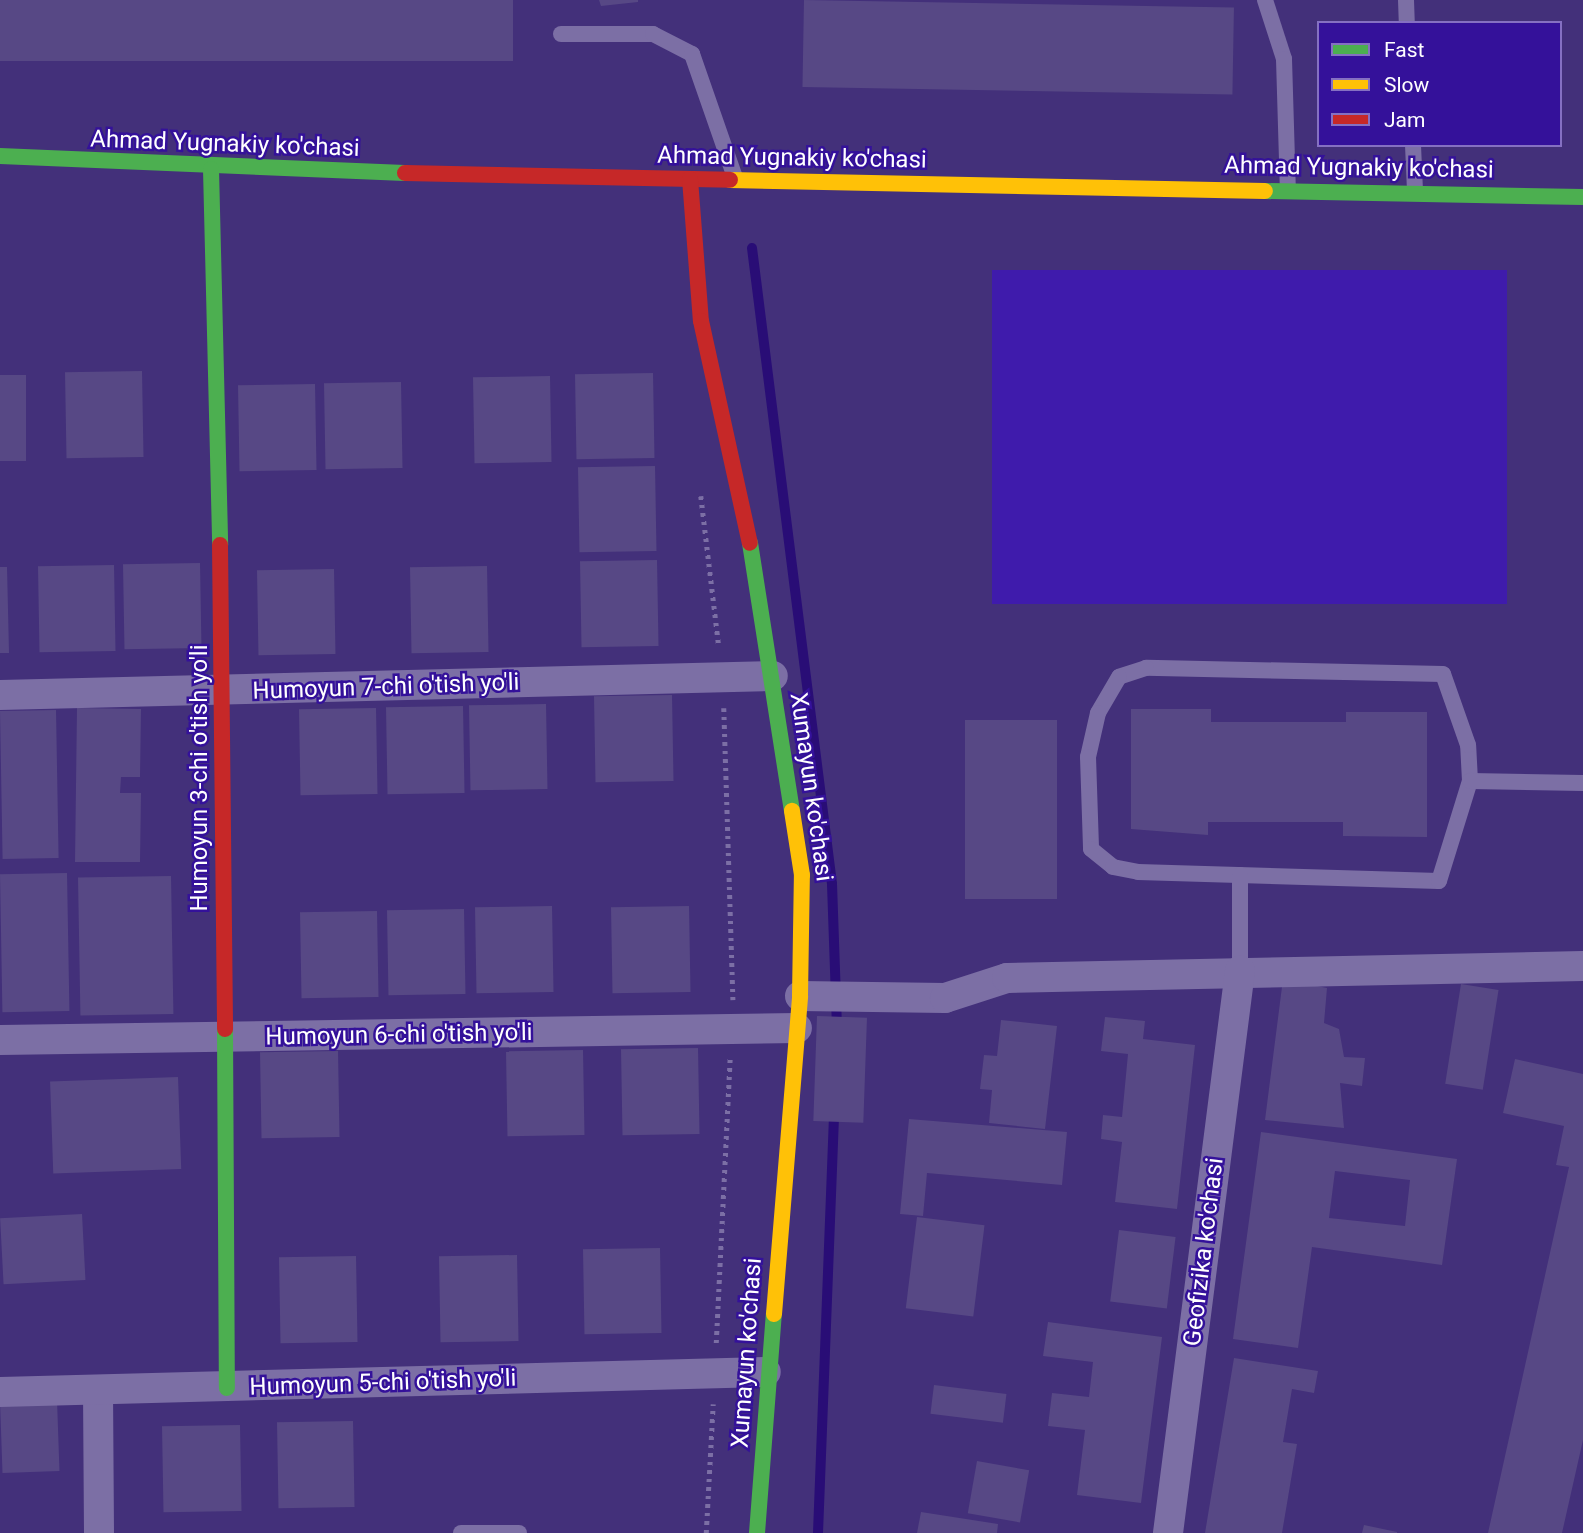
<!DOCTYPE html>
<html>
<head>
<meta charset="utf-8">
<style>
  body { margin:0 }
  #map { position:relative; width:1583px; height:1533px; overflow:hidden; background:#43307a; font-family:Roboto,sans-serif }
  div>[style] { position:absolute }
  [style*='--x'] { left:calc(var(--x)*1px); top:calc(var(--y)*1px); width:calc(var(--w)*1px); rotate:calc(var(--a)*1deg) }
  .green>* { inset:0; background:#3f1bac; transform-origin:0 0 }
  .stream>* { height:10px; margin:-5px; padding:0 5px; transform-origin:5px; border-radius:5px; background:#290d76 }
  .building>* { inset:0; background:#574885; transform-origin:0 0 }
  .path>* { height:4.5px; margin-top:-2.25px; transform-origin:0; background:repeating-linear-gradient(90deg,#7c6fa5 0 3.5px,transparent 0 8.5px) }
  .lane>* { height:16px; margin:-8px; padding:0 8px; transform-origin:8px; border-radius:8px; background:#7c6fa5 }
  .street>* { height:30px; margin:-15px; padding:0 15px; transform-origin:15px; border-radius:15px; background:#7c6fa5 }
  .fast>* { height:16px; margin:-8px; padding:0 8px; transform-origin:8px; border-radius:8px; background:#4caf50 }
  .slow>* { height:16px; margin:-8px; padding:0 8px; transform-origin:8px; border-radius:8px; background:#ffc107 }
  .jam>* { height:16px; margin:-8px; padding:0 8px; transform-origin:8px; border-radius:8px; background:#c62828 }
  span { translate:-50% -50%; white-space:nowrap; text-align:center; line-height:1.15; -webkit-text-stroke:5px #34119a; paint-order:stroke }
  .street-label { font-size:24px; color:#fff }
  .legend { position:absolute; left:1317px; top:21px; width:245px; height:126px; box-sizing:border-box; background:#34119a; border:2px solid #8570c2; margin:0; padding:9px 12px; list-style:none; font-size:21px; color:#fff }
  .legend li { display:flex; align-items:center; gap:14px; height:35px }
  .legend b { width:35px; border:2px solid #8570c2 }
</style>
</head>
<body>
<div id="map">
  <div class="green">
    <i style="left:992px;top:270px;width:515px;height:334px"></i>
  </div>
  <div class="stream">
    <i style="--x:752;--y:248;--w:641;--a:82.83"></i>
    <i style="--x:832;--y:884;--w:145;--a:88"></i>
    <i style="--x:818;--y:1533;--w:423;--a:-87.8"></i>
  </div>
  <div class="building">
    <i style="left:0;top:0;width:513px;height:61px"></i>
    <i style="clip-path:polygon(599px 0,638px 0,638px 2px,601px 6px)"></i>
    <i style="left:804px;top:0;width:430px;height:87px;rotate:1deg"></i>
    <i style="left:142px;top:371px;width:86px;height:77px;rotate:89deg"></i>
    <i style="left:653px;top:373px;width:85px;height:78px;rotate:89deg"></i>
    <i style="left:0;top:375px;width:26px;height:86px"></i>
    <i style="left:550px;top:376px;width:86px;height:77px;rotate:89deg"></i>
    <i style="left:401px;top:382px;width:86px;height:77px;rotate:89deg"></i>
    <i style="left:315px;top:384px;width:86px;height:77px;rotate:89deg"></i>
    <i style="left:655px;top:466px;width:85px;height:77px;rotate:89deg"></i>
    <i style="left:657px;top:560px;width:86px;height:77px;rotate:89deg"></i>
    <i style="left:200px;top:563px;width:85px;height:77px;rotate:89deg"></i>
    <i style="left:114px;top:565px;width:86px;height:76px;rotate:89deg"></i>
    <i style="left:487px;top:566px;width:86px;height:77px;rotate:89deg"></i>
    <i style="clip-path:polygon(0 567px,7px 567px,9px 653px,0 653px)"></i>
    <i style="left:334px;top:569px;width:85px;height:77px;rotate:89deg"></i>
    <i style="left:672px;top:695px;width:86px;height:78px;rotate:89deg"></i>
    <i style="left:546px;top:704px;width:85px;height:77px;rotate:89deg"></i>
    <i style="left:463px;top:706px;width:87px;height:77px;rotate:89deg"></i>
    <i style="clip-path:polygon(77px 708px,141px 709px,140px 777px,121px 777px,120px 793px,141px 793px,140px 862px,75px 862px)"></i>
    <i style="left:376px;top:708px;width:86px;height:77px;rotate:89deg"></i>
    <i style="clip-path:polygon(1131px 709px,1211px 709px,1211px 722px,1346px 722px,1346px 712px,1427px 712px,1427px 837px,1343px 836px,1343px 822px,1208px 822px,1208px 835px,1131px 829px)"></i>
    <i style="left:56px;top:710px;width:148px;height:56px;rotate:89deg"></i>
    <i style="left:1057px;top:720px;width:179px;height:92px;rotate:90deg"></i>
    <i style="left:67px;top:873px;width:138px;height:67px;rotate:89deg"></i>
    <i style="left:171px;top:876px;width:138px;height:93px;rotate:89deg"></i>
    <i style="left:552px;top:906px;width:86px;height:77px;rotate:89deg"></i>
    <i style="left:689px;top:906px;width:86px;height:78px;rotate:89deg"></i>
    <i style="left:464px;top:909px;width:85px;height:77px;rotate:89deg"></i>
    <i style="left:377px;top:911px;width:86px;height:77px;rotate:89deg"></i>
    <i style="clip-path:polygon(1283px 979px,1327px 988px,1324px 1023px,1339px 1029px,1344px 1057px,1365px 1058px,1362px 1086px,1340px 1083px,1344px 1128px,1265px 1120px)"></i>
    <i style="left:1461px;top:984px;width:38px;height:101px;rotate:9deg"></i>
    <i style="left:817px;top:1016px;width:50px;height:105px;rotate:2deg"></i>
    <i style="clip-path:polygon(1105px 1017px,1145px 1021px,1143px 1039px,1195px 1045px,1177px 1209px,1115px 1202px,1122px 1142px,1101px 1139px,1103px 1115px,1122px 1117px,1128px 1054px,1101px 1051px)"></i>
    <i style="clip-path:polygon(1001px 1020px,1057px 1026px,1045px 1129px,989px 1123px,992px 1090px,980px 1089px,984px 1055px,997px 1056px)"></i>
    <i style="left:698px;top:1048px;width:86px;height:77px;rotate:89deg"></i>
    <i style="left:583px;top:1050px;width:85px;height:77px;rotate:89deg"></i>
    <i style="left:338px;top:1051px;width:86px;height:78px;rotate:89deg"></i>
    <i style="clip-path:polygon(1515px 1059px,1583px 1074px,1583px 1440px,1562px 1533px,1488px 1533px,1569px 1167px,1556px 1165px,1564px 1126px,1503px 1113px)"></i>
    <i style="left:178px;top:1077px;width:92px;height:128px;rotate:88deg"></i>
    <i style="clip-path:polygon(909px 1119px,1067px 1132px,1062px 1185px,927px 1173px,923px 1216px,900px 1214px)"></i>
    <i style="clip-path:polygon(evenodd,1261px 1132px,1457px 1159px,1442px 1265px,1312px 1247px,1298px 1348px,1233px 1339px,1261px 1132px,1335px 1171px,1410px 1180px,1405px 1226px,1329px 1218px,1335px 1171px)"></i>
    <i style="left:82px;top:1214px;width:66px;height:82px;rotate:87deg"></i>
    <i style="left:917px;top:1217px;width:68px;height:92px;rotate:7deg"></i>
    <i style="left:1119px;top:1230px;width:57px;height:72px;rotate:7deg"></i>
    <i style="left:660px;top:1248px;width:85px;height:77px;rotate:89deg"></i>
    <i style="left:517px;top:1255px;width:86px;height:78px;rotate:89deg"></i>
    <i style="left:356px;top:1256px;width:86px;height:77px;rotate:89deg"></i>
    <i style="clip-path:polygon(1048px 1322px,1162px 1337px,1141px 1503px,1077px 1495px,1085px 1430px,1048px 1426px,1052px 1393px,1089px 1397px,1093px 1362px,1043px 1356px)"></i>
    <i style="clip-path:polygon(1234px 1358px,1318px 1371px,1314px 1393px,1292px 1389px,1283px 1442px,1297px 1444px,1282px 1533px,1205px 1533px)"></i>
    <i style="left:934px;top:1385px;width:73px;height:29px;rotate:7deg"></i>
    <i style="left:57px;top:1400px;width:71px;height:57px;rotate:88deg"></i>
    <i style="left:353px;top:1421px;width:86px;height:76px;rotate:89deg"></i>
    <i style="left:240px;top:1425px;width:86px;height:78px;rotate:89deg"></i>
    <i style="left:977px;top:1461px;width:53px;height:53px;rotate:10deg"></i>
    <i style="clip-path:polygon(921px 1512px,998px 1524px,997px 1533px,917px 1533px)"></i>
    <i style="clip-path:polygon(1364px 1525px,1397px 1532px,1397px 1533px,1362px 1533px)"></i>
  </div>
  <div class="path">
    <i style="--x:701;--y:496;--w:152;--a:83.2"></i>
    <i style="--x:724;--y:708;--w:292;--a:88.2"></i>
    <i style="--x:716;--y:1343;--w:285;--a:-87.2"></i>
    <i style="--x:706;--y:1533;--w:129;--a:-86.9"></i>
  </div>
  <div class="lane">
    <i style="--x:1265;--y:0;--w:62;--a:72.1"></i>
    <i style="--x:1284;--y:59;--w:131;--a:88.3"></i>
    <i style="--x:1406;--y:0;--w:23;--a:88"></i>
    <i style="--x:561;--y:34;--w:92;--a:0"></i>
    <i style="--x:653;--y:34;--w:44;--a:27.1"></i>
    <i style="--x:692;--y:54;--w:133;--a:70.8"></i>
    <i style="--x:1413;--y:145;--w:46;--a:87.5"></i>
    <i style="--x:1470;--y:781;--w:36;--a:-93"></i>
    <i style="--x:1468;--y:745;--w:75;--a:-109.4"></i>
    <i style="--x:1443;--y:674;--w:297;--a:-178.8"></i>
    <i style="--x:1146;--y:668;--w:28;--a:162"></i>
    <i style="--x:1119;--y:677;--w:42;--a:120.3"></i>
    <i style="--x:1098;--y:713;--w:45;--a:102.8"></i>
    <i style="--x:1088;--y:757;--w:92;--a:88.1"></i>
    <i style="--x:1091;--y:849;--w:28;--a:39"></i>
    <i style="--x:1113;--y:867;--w:25;--a:11"></i>
    <i style="--x:1138;--y:872;--w:301;--a:1.7"></i>
    <i style="--x:1439;--y:881;--w:105;--a:-72.8"></i>
    <i style="--x:1470;--y:781;--w:113;--a:1"></i>
    <i style="--x:1240;--y:875;--w:96;--a:90"></i>
    <i style="--x:461;--y:1533;--w:58;--a:0"></i>
  </div>
  <div class="street">
    <i style="--x:0;--y:695;--w:773;--a:-1.41"></i>
    <i style="--x:800;--y:996;--w:145;--a:0.8"></i>
    <i style="--x:945;--y:998;--w:65;--a:-17.9"></i>
    <i style="--x:1007;--y:978;--w:576;--a:-1.19"></i>
    <i style="--x:0;--y:1040;--w:797;--a:-0.86"></i>
    <i style="--x:98;--y:1390;--w:143;--a:89.6"></i>
    <i style="--x:0;--y:1392;--w:766;--a:-1.5"></i>
    <i style="--x:1168;--y:1533;--w:567;--a:-82.7"></i>
  </div>
  <div class="fast">
    <i style="--x:0;--y:156;--w:405;--a:2.4"></i>
    <i style="--x:211;--y:169;--w:376;--a:88.6"></i>
    <i style="--x:1265;--y:191;--w:318;--a:1.1"></i>
    <i style="--x:750;--y:543;--w:271;--a:81.1"></i>
    <i style="--x:225;--y:1029;--w:359;--a:89.7"></i>
    <i style="--x:757;--y:1533;--w:220;--a:-85.6"></i>
  </div>
  <div class="slow">
    <i style="--x:730;--y:180;--w:535;--a:1.18"></i>
    <i style="--x:774;--y:1314;--w:319;--a:-85.3"></i>
    <i style="--x:800;--y:996;--w:121;--a:-89.1"></i>
    <i style="--x:802;--y:875;--w:65;--a:-98.9"></i>
  </div>
  <div class="jam">
    <i style="--x:405;--y:173;--w:325;--a:1.2"></i>
    <i style="--x:690;--y:179;--w:142;--a:85.6"></i>
    <i style="--x:701;--y:321;--w:227;--a:77.6"></i>
    <i style="--x:220;--y:545;--w:484;--a:89.4"></i>
  </div>
  <div class="street-label">
    <span style="left:225px;top:144px;rotate:2deg">Ahmad Yugnakiy ko'chasi</span>
    <span style="left:792px;top:158px;rotate:1deg">Ahmad Yugnakiy ko'chasi</span>
    <span style="left:1359px;top:168px;rotate:1deg">Ahmad Yugnakiy ko'chasi</span>
    <span style="left:386px;top:687px;rotate:-2deg">Humoyun 7-chi o'tish yo'li</span>
    <span style="left:200px;top:778px;rotate:-90deg">Humoyun 3-chi o'tish yo'li</span>
    <span style="left:811px;top:787px;rotate:82deg">Xumayun ko'chasi</span>
    <span style="left:399px;top:1035px;rotate:-1deg">Humoyun 6-chi o'tish yo'li</span>
    <span style="left:1204px;top:1252px;rotate:-83deg">Geofizika ko'chasi</span>
    <span style="left:747px;top:1353px;rotate:-86deg">Xumayun ko'chasi</span>
    <span style="left:383px;top:1383px;rotate:-2deg">Humoyun 5-chi o'tish yo'li</span>
  </div>
  <ul class="legend">
  <li><b style="height:9px;background:#4caf50"></b>Fast</li>
  <li><b style="height:9px;background:#ffc107"></b>Slow</li>
  <li><b style="height:9px;background:#c62828"></b>Jam</li>
  </ul>
</div>
</body>
</html>
